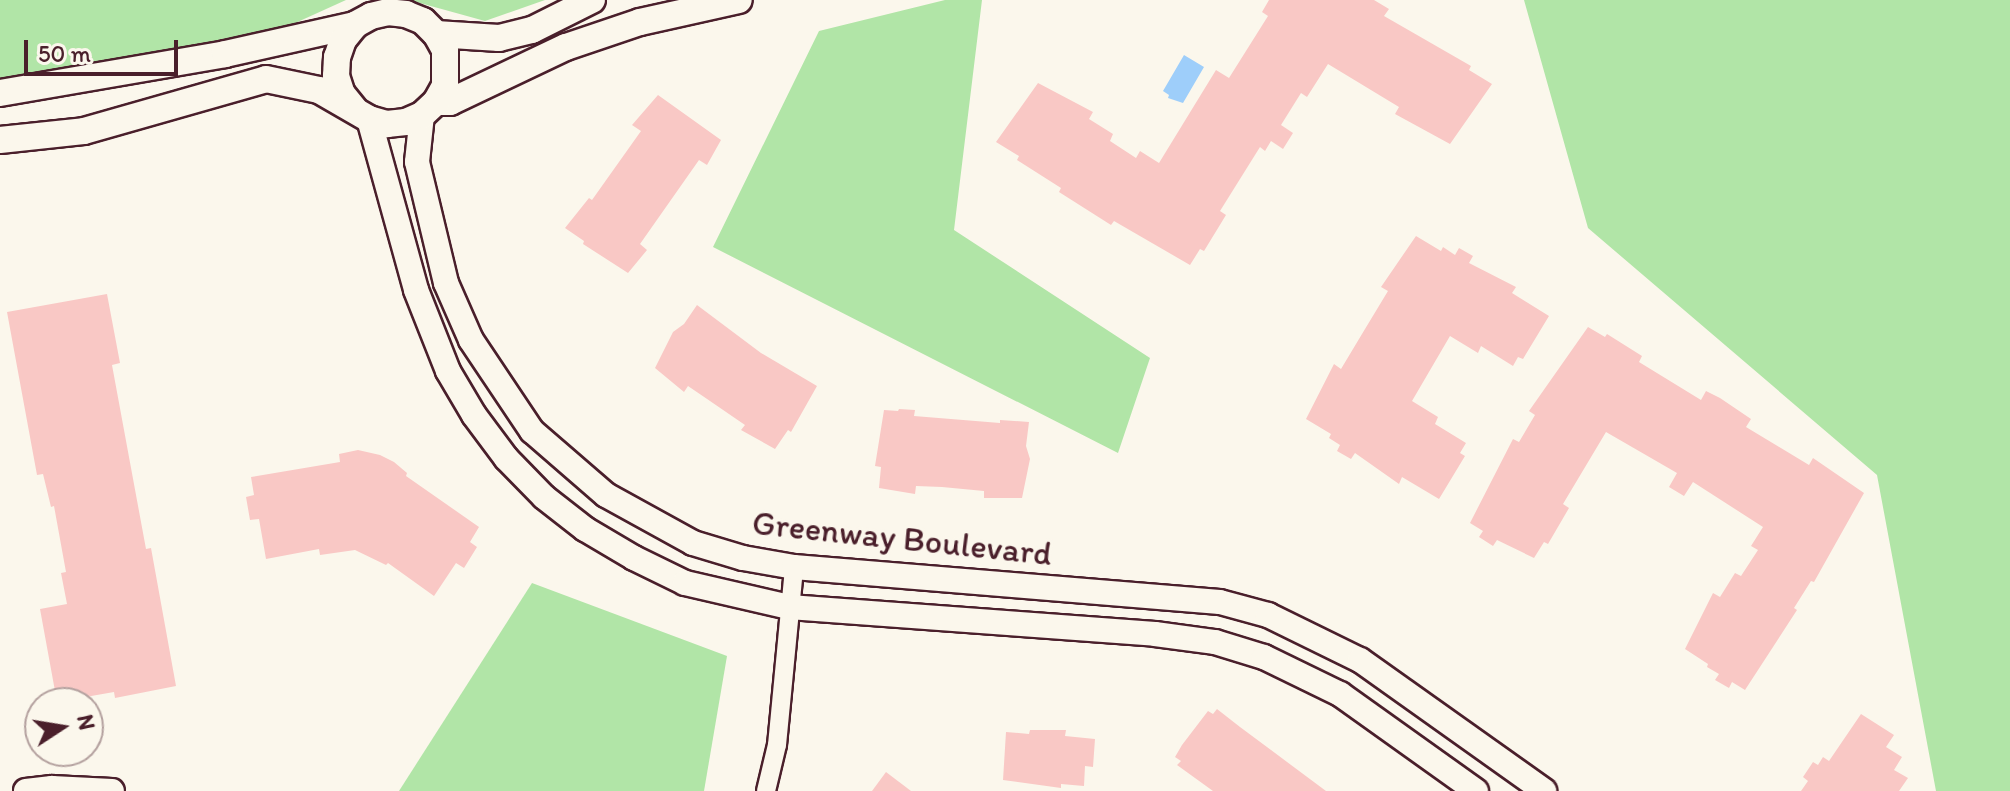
<!DOCTYPE html>
<html>
<head>
<meta charset="utf-8">
<style>
  body { margin:0 }
  #map { position:relative; width:2010px; height:791px; overflow:hidden; background:#fbf7ec; font-family:Itim,sans-serif }
  div>[style] { position:absolute }
  [style*='--x'] { left:calc(var(--x)*1px); top:calc(var(--y)*1px); width:calc(var(--w)*1px); rotate:calc(var(--a)*1deg) }
  .green>* { inset:0; background:#b1e5a7 }
  .water>* { inset:0; background:#9ecefa }
  .building>* { inset:0; background:#f9c8c5 }
  .roads { filter:drop-shadow(2px 0 #4a1f2b) drop-shadow(-2px 0 #4a1f2b) drop-shadow(0 2px #4a1f2b) drop-shadow(0 -2px #4a1f2b) }
  .minor>* { height:18px; margin:-9px; padding:0 9px; transform-origin:9px; border-radius:9px; background:#fbf7ec }
  .tertiary>* { height:24px; margin:-12px; padding:0 12px; transform-origin:12px; border-radius:12px; background:#fbf7ec }
  .secondary>* { height:26px; margin:-13px; padding:0 13px; transform-origin:13px; border-radius:13px; background:#fbf7ec }
  span { translate:-50% -50%; white-space:nowrap; text-align:center; line-height:1.15; -webkit-text-stroke:6px #fbf7ec; paint-order:stroke }
  .street-label { font-size:34px; color:#4a1f2b }
  .north { position:absolute; left:24px; top:687px; width:80px; height:80px; box-sizing:border-box; background:#fbf7ec; border:2px solid #b4a19f; border-radius:50%; rotate:78deg; font-size:22px; font-weight:700; line-height:32px; text-align:center; color:#4a1f2b }
  .north::after { content:''; display:block; margin:auto; width:28px; height:36px; background:#4a1f2b; clip-path:polygon(50% 0,100% 100%,50% 72%,0 100%) }
  .scale { position:absolute; left:24px; top:40px; width:154px; height:36px; box-sizing:border-box; border:4px solid #4a1f2b; border-top:0; padding-left:10px; font-size:24px; line-height:28px; white-space:nowrap; color:#4a1f2b; -webkit-text-stroke:6px #fbf7ec; paint-order:stroke }
</style>
</head>
<body>
<div id="map">
  <div class="green">
    <i style="clip-path:polygon(0 0,346px 0,271px 34px,0 78px)"></i>
    <i style="clip-path:polygon(409px 0,545px 0,485px 21px)"></i>
    <i style="clip-path:polygon(945px 0,982px 0,954px 230px,1150px 358px,1118px 453px,713px 247px,819px 31px)"></i>
    <i style="clip-path:polygon(1524px 0,2010px 0,2010px 791px,1936px 791px,1877px 475px,1588px 228px)"></i>
    <i style="clip-path:polygon(532px 583px,727px 656px,704px 791px,399px 791px)"></i>
  </div>
  <div class="water">
    <i style="clip-path:polygon(1184px 55px,1204px 67px,1183px 103px,1168px 98px,1169px 95px,1163px 91px)"></i>
  </div>
  <div class="building">
    <i style="clip-path:polygon(1269px 0,1374px 0,1389px 9px,1384px 16px,1471px 66px,1469px 70px,1492px 84px,1450px 144px,1395px 114px,1399px 107px,1328px 64px,1307px 97px,1301px 93px,1281px 125px,1293px 133px,1283px 149px,1271px 141px,1265px 151px,1260px 147px,1220px 211px,1226px 215px,1204px 251px,1200px 249px,1190px 265px,1114px 221px,1111px 225px,1059px 192px,1061px 188px,1017px 160px,1019px 156px,996px 142px,1038px 83px,1093px 112px,1089px 119px,1113px 134px,1110px 141px,1136px 158px,1140px 151px,1159px 163px,1216px 70px,1229px 78px,1268px 16px,1262px 12px)"></i>
    <i style="clip-path:polygon(658px 95px,721px 140px,707px 165px,699px 160px,640px 244px,647px 250px,628px 273px,583px 244px,584px 241px,565px 228px,589px 198px,592px 200px,641px 131px,632px 125px)"></i>
    <i style="clip-path:polygon(1416px 236px,1441px 251px,1443px 247px,1455px 255px,1459px 248px,1473px 256px,1469px 263px,1516px 287px,1512px 293px,1549px 316px,1523px 359px,1518px 357px,1513px 366px,1481px 346px,1478px 353px,1450px 336px,1412px 401px,1438px 417px,1435px 424px,1466px 443px,1460px 453px,1465px 456px,1439px 499px,1402px 477px,1399px 484px,1355px 453px,1351px 459px,1337px 451px,1340px 445px,1329px 438px,1331px 434px,1306px 419px,1334px 364px,1341px 369px,1365px 329px,1388px 291px,1381px 287px)"></i>
    <i style="clip-path:polygon(107px 294px,120px 363px,112px 365px,146px 549px,151px 548px,176px 686px,115px 698px,114px 692px,57px 702px,40px 609px,67px 604px,61px 573px,66px 572px,54px 506px,51px 507px,43px 474px,37px 475px,7px 312px)"></i>
    <i style="clip-path:polygon(697px 305px,761px 353px,817px 386px,791px 432px,788px 430px,775px 449px,741px 430px,745px 425px,710px 401px,688px 386px,684px 392px,655px 368px,673px 332px,684px 324px)"></i>
    <i style="clip-path:polygon(1588px 327px,1605px 337px,1607px 334px,1642px 356px,1639px 362px,1701px 400px,1706px 391px,1720px 398px,1751px 419px,1746px 427px,1809px 465px,1813px 458px,1864px 493px,1814px 582px,1811px 581px,1794px 608px,1797px 610px,1745px 690px,1732px 682px,1729px 688px,1715px 680px,1719px 674px,1707px 667px,1708px 664px,1685px 649px,1713px 593px,1720px 597px,1735px 573px,1741px 576px,1758px 550px,1751px 546px,1763px 527px,1693px 482px,1684px 496px,1669px 487px,1677px 473px,1606px 432px,1563px 504px,1569px 508px,1548px 544px,1544px 542px,1534px 558px,1497px 540px,1493px 546px,1479px 537px,1483px 531px,1470px 523px,1513px 439px,1519px 442px,1535px 415px,1529px 411px)"></i>
    <i style="clip-path:polygon(899px 409px,915px 410px,914px 416px,1000px 423px,1000px 420px,1029px 422px,1026px 446px,1030px 459px,1022px 498px,984px 498px,984px 491px,942px 487px,916px 486px,915px 494px,879px 488px,881px 467px,875px 466px,884px 410px,898px 411px)"></i>
    <i style="clip-path:polygon(358px 450px,380px 455px,394px 462px,407px 473px,406px 476px,479px 527px,470px 542px,477px 547px,464px 568px,456px 563px,434px 596px,388px 563px,386px 565px,355px 550px,320px 555px,319px 549px,266px 559px,259px 519px,250px 520px,246px 497px,254px 495px,251px 477px,340px 462px,339px 454px)"></i>
    <i style="clip-path:polygon(1217px 709px,1240px 727px,1326px 791px,1213px 791px,1177px 765px,1181px 761px,1175px 757px,1182px 745px,1208px 711px,1213px 714px)"></i>
    <i style="clip-path:polygon(1861px 714px,1894px 735px,1886px 747px,1902px 757px,1894px 770px,1908px 778px,1899px 791px,1801px 791px,1808px 781px,1803px 777px,1813px 762px,1818px 765px,1823px 757px,1829px 761px)"></i>
    <i style="clip-path:polygon(1030px 730px,1066px 730px,1065px 736px,1095px 739px,1093px 767px,1085px 766px,1084px 786px,1061px 784px,1061px 788px,1003px 780px,1006px 732px,1029px 734px)"></i>
    <i style="clip-path:polygon(886px 772px,911px 791px,872px 791px)"></i>
  </div>
  <div class="roads">
    <div class="minor">
      <i style="--x:766;--y:791;--w:47;--a:-76.6"></i>
      <i style="--x:777;--y:745;--w:179;--a:-84.5"></i>
    </div>
    <div class="tertiary">
      <i style="--x:422;--y:115;--w:47;--a:96.1"></i>
      <i style="--x:417;--y:162;--w:124;--a:76.5"></i>
      <i style="--x:446;--y:283;--w:62;--a:66.3"></i>
      <i style="--x:471;--y:340;--w:110;--a:56.2"></i>
      <i style="--x:532;--y:431;--w:98;--a:40.9"></i>
      <i style="--x:606;--y:495;--w:99;--a:28.9"></i>
      <i style="--x:693;--y:543;--w:52;--a:16.7"></i>
      <i style="--x:743;--y:558;--w:52;--a:10"></i>
      <i style="--x:794;--y:567;--w:427;--a:4.7"></i>
      <i style="--x:1220;--y:602;--w:50;--a:15.2"></i>
      <i style="--x:1268;--y:615;--w:102;--a:26.1"></i>
      <i style="--x:1360;--y:660;--w:226;--a:35.4"></i>
      <i style="--x:369;--y:119;--w:177;--a:74.6"></i>
      <i style="--x:416;--y:290;--w:87;--a:68.4"></i>
      <i style="--x:448;--y:371;--w:51;--a:59.4"></i>
      <i style="--x:474;--y:415;--w:54;--a:53.3"></i>
      <i style="--x:506;--y:458;--w:54;--a:45.7"></i>
      <i style="--x:544;--y:497;--w:52;--a:38"></i>
      <i style="--x:585;--y:529;--w:57;--a:30.6"></i>
      <i style="--x:634;--y:558;--w:57;--a:26.1"></i>
      <i style="--x:685;--y:583;--w:107;--a:13"></i>
      <i style="--x:789;--y:607;--w:367;--a:4.2"></i>
      <i style="--x:1155;--y:634;--w:61;--a:7.6"></i>
      <i style="--x:1215;--y:642;--w:51;--a:17"></i>
      <i style="--x:1264;--y:657;--w:85;--a:26"></i>
      <i style="--x:1340;--y:694;--w:167;--a:35.5"></i>
      <i style="--x:26;--y:791;--w:26;--a:-7"></i>
      <i style="--x:52;--y:788;--w:60;--a:2.9"></i>
    </div>
    <div class="secondary">
      <i style="--x:436;--y:34;--w:63;--a:3.6"></i>
      <i style="--x:499;--y:38;--w:34;--a:-14"></i>
      <i style="--x:532;--y:30;--w:67;--a:-26.6"></i>
      <i style="--x:0;--y:93;--w:228;--a:-9.8"></i>
      <i style="--x:225;--y:54;--w:133;--a:-12.6"></i>
      <i style="--x:436;--y:102;--w:14;--a:0"></i>
      <i style="--x:450;--y:102;--w:128;--a:-25.4"></i>
      <i style="--x:566;--y:47;--w:78;--a:-18.7"></i>
      <i style="--x:640;--y:22;--w:101;--a:-12.5"></i>
      <i style="--x:0;--y:140;--w:84;--a:-6.1"></i>
      <i style="--x:84;--y:131;--w:189;--a:-15.9"></i>
      <i style="--x:266;--y:79;--w:54;--a:11.7"></i>
      <i style="--x:319;--y:90;--w:58;--a:30.1"></i>
      <i style="--x:369;--y:119;--w:19;--a:16"></i>
      <i style="--x:387;--y:124;--w:19;--a:-6"></i>
      <i style="--x:406;--y:122;--w:17;--a:-24"></i>
      <i style="--x:422;--y:115;--w:19;--a:-43"></i>
      <i style="--x:436;--y:102;--w:18;--a:-61"></i>
      <i style="--x:445;--y:86;--w:36;--a:-90"></i>
      <i style="--x:445;--y:50;--w:18;--a:-119"></i>
      <i style="--x:436;--y:34;--w:18;--a:-135"></i>
      <i style="--x:423;--y:21;--w:18;--a:-158"></i>
      <i style="--x:406;--y:14;--w:18;--a:-174"></i>
      <i style="--x:388;--y:12;--w:17;--a:167"></i>
      <i style="--x:371;--y:16;--w:18;--a:151"></i>
      <i style="--x:355;--y:25;--w:19;--a:129"></i>
      <i style="--x:343;--y:40;--w:18;--a:109"></i>
      <i style="--x:337;--y:57;--w:19;--a:93"></i>
      <i style="--x:336;--y:76;--w:19;--a:72"></i>
      <i style="--x:342;--y:94;--w:19;--a:51"></i>
    </div>
  </div>
  <div class="street-label">
    <span style="left:902px;top:538px;rotate:6deg">Greenway Boulevard</span>
  </div>
  <div class="north">N</div>
  <div class="scale">50 m</div>
</div>
</body>
</html>
